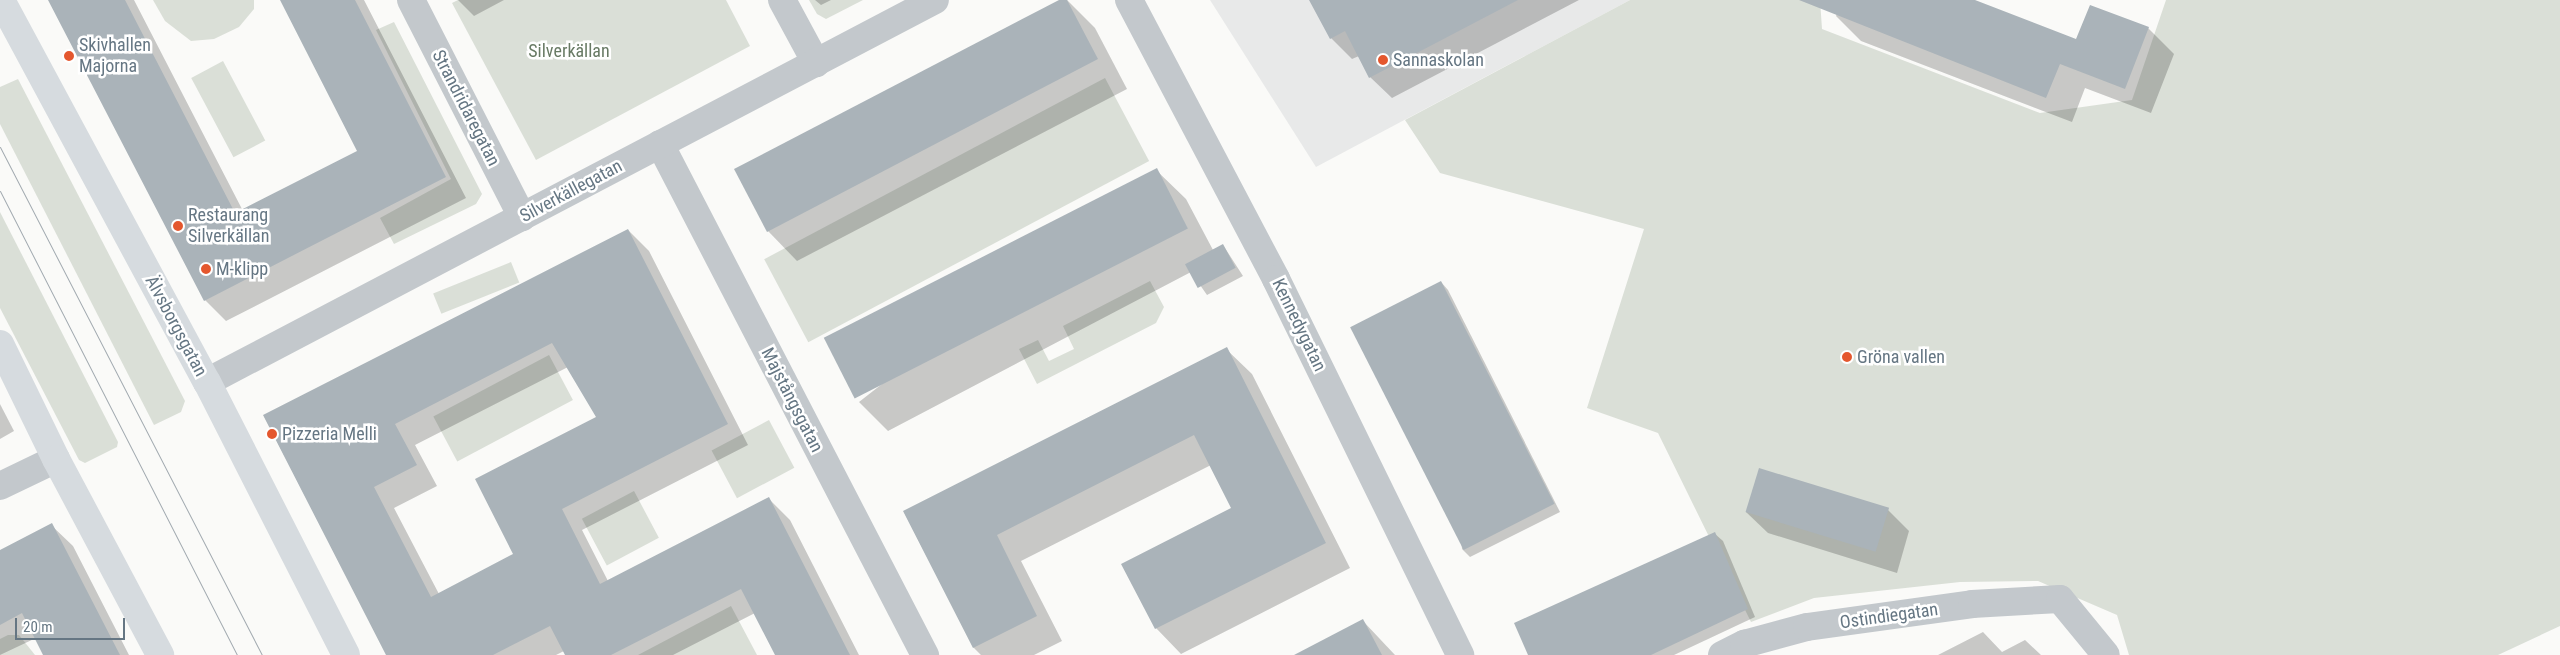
<!DOCTYPE html>
<html>
<head>
<meta charset="utf-8">
<style>
  body { margin:0 }
  #map { position:relative; width:2560px; height:655px; overflow:hidden; background:#fafaf8; font-family:"Roboto Condensed",sans-serif }
  div>[style] { position:absolute }
  [style*='--x'] { left:calc(var(--x)*1px); top:calc(var(--y)*1px); width:calc(var(--w)*1px); rotate:calc(var(--a)*1deg) }
  .built>* { inset:0; background:#e8e9e9 }
  .green>* { inset:0; background:#dadfd7; transform-origin:0 0 }
  .shadow>* { inset:0; background:#0003 }
  .building>* { inset:0; background:#aab3b9; transform-origin:0 0 }
  .street>* { height:28px; margin:-14px; padding:0 14px; transform-origin:14px; border-radius:14px; background:#c3c8cc }
  .secondary>* { height:28px; margin:-14px; padding:0 14px; transform-origin:14px; border-radius:14px; background:#d6dbdf }
  .tram>* { height:1px; margin:-0.5px; padding:0 0.5px; transform-origin:0.5px; border-radius:0.5px; background:#a2aab0 }
  .dots>* { width:14px; height:14px; translate:-50% -50%; box-sizing:border-box; border:2px solid #fff; border-radius:50% }
  span { translate:-50% -50%; white-space:nowrap; text-align:center; line-height:1.15; -webkit-text-stroke:5px #fff; paint-order:stroke }
  .poi-label { font-size:18px; color:#657683 }
  .left { translate:0 -50%; text-align:left }
  .park-label { font-size:18px; color:#687a64 }
  .street-label { font-size:18px; color:#657683 }
  .scale { position:absolute; left:15px; top:618px; width:110px; height:22px; box-sizing:border-box; border:2px solid #657683; border-top:0; padding-left:6px; font-size:15px; line-height:18px; white-space:nowrap; color:#657683; -webkit-text-stroke:4px #fff; paint-order:stroke }
</style>
</head>
<body>
<div id="map">
  <div class="built">
    <i style="clip-path:polygon(1210px 0,1630px 0,1316px 167px)"></i>
  </div>
  <div class="green">
    <i style="clip-path:polygon(153px 0,254px 0,254px 9px,239px 27px,214px 39px,191px 41px,165px 21px)"></i>
    <i style="clip-path:polygon(458px 0,726px 0,750px 46px,536px 160px,452px 3px)"></i>
    <i style="clip-path:polygon(809px 0,863px 0,826px 19px,817px 14px)"></i>
    <i style="clip-path:polygon(1630px 0,1820px 0,1822px 29px,2040px 113px,2132px 100px,2166px 0,2560px 0,2560px 626px,2498px 655px,2129px 655px,2117px 615px,2038px 581px,1960px 582px,1814px 598px,1751px 622px,1658px 433px,1587px 408px,1644px 229px,1440px 173px,1405px 120px)"></i>
    <i style="clip-path:polygon(394px 22px,482px 194px,476px 204px,394px 244px,380px 218px,451px 179px,376px 30px)"></i>
    <i style="left:223px;top:61px;width:90px;height:36px;rotate:62deg"></i>
    <i style="left:1105px;top:78px;width:94px;height:386px;rotate:62deg"></i>
    <i style="clip-path:polygon(18px 79px,185px 401px,181px 412px,154px 425px,0 124px,0 87px)"></i>
    <i style="clip-path:polygon(0 212px,118px 442px,117px 447px,85px 463px,79px 460px,0 308px)"></i>
    <i style="left:511px;top:262px;width:22px;height:84px;rotate:68deg"></i>
    <i style="clip-path:polygon(1150px 281px,1164px 307px,1156px 323px,1037px 384px,1019px 349px,1038px 340px,1049px 361px,1074px 349px,1063px 326px)"></i>
    <i style="left:549px;top:355px;width:51px;height:131px;rotate:62deg"></i>
    <i style="left:769px;top:420px;width:54px;height:65px;rotate:62deg"></i>
    <i style="left:634px;top:491px;width:53px;height:59px;rotate:62deg"></i>
    <i style="clip-path:polygon(731px 606px,757px 655px,638px 655px)"></i>
    <i style="clip-path:polygon(8px 635px,19px 635px,35px 655px,0 655px,0 639px)"></i>
  </div>
  <div class="shadow">
    <i style="clip-path:polygon(50px 0,134px 0,243px 211px,359px 152px,281px 0,364px 0,466px 198px,226px 321px,205px 300px)"></i>
    <i style="clip-path:polygon(458px 0,504px 0,474px 16px)"></i>
    <i style="clip-path:polygon(815px 0,831px 0,821px 5px)"></i>
    <i style="clip-path:polygon(1062px 0,1067px 0,1095px 28px,1127px 89px,797px 261px,768px 231px)"></i>
    <i style="clip-path:polygon(1311px 0,1579px 0,1392px 98px,1370px 77px,1359px 56px,1352px 59px,1331px 38px)"></i>
    <i style="clip-path:polygon(1842px 0,1972px 0,2077px 41px,2148px 28px,2174px 54px,2151px 113px,2085px 88px,2072px 122px,1861px 41px,1836px 16px)"></i>
    <i style="clip-path:polygon(1156px 170px,1186px 199px,1213px 250px,1223px 245px,1243px 276px,1207px 295px,1191px 272px,888px 431px,859px 402px)"></i>
    <i style="clip-path:polygon(evenodd,628px 230px,649px 251px,748px 445px,582px 530px,608px 581px,769px 499px,790px 520px,859px 655px,776px 655px,755px 613px,673px 655px,566px 655px,564px 651px,556px 655px,387px 655px,264px 416px,628px 230px,568px 367px,598px 417px,515px 554px,439px 594px,394px 508px,437px 486px,415px 445px,568px 367px)"></i>
    <i style="clip-path:polygon(1441px 282px,1448px 290px,1560px 512px,1470px 557px,1462px 549px)"></i>
    <i style="clip-path:polygon(1226px 349px,1252px 374px,1350px 568px,1181px 654px,1156px 628px,1233px 508px,1211px 465px,1021px 561px,1062px 641px,1034px 655px,981px 655px,974px 648px,904px 512px)"></i>
    <i style="clip-path:polygon(0 404px,14px 431px,0 439px)"></i>
    <i style="clip-path:polygon(1888px 510px,1909px 531px,1897px 573px,1768px 533px,1746px 512px)"></i>
    <i style="clip-path:polygon(51px 525px,73px 546px,129px 655px,45px 655px,36px 638px,0 655px,0 551px)"></i>
    <i style="clip-path:polygon(1715px 534px,1723px 541px,1755px 617px,1674px 655px,1530px 655px)"></i>
    <i style="clip-path:polygon(1363px 621px,1395px 655px,1310px 655px)"></i>
    <i style="clip-path:polygon(1983px 632px,2002px 652px,2025px 640px,2041px 655px,1938px 655px)"></i>
  </div>
  <div class="building">
    <i style="clip-path:polygon(48px 0,125px 0,235px 213px,357px 151px,280px 0,355px 0,446px 177px,204px 301px)"></i>
    <i style="clip-path:polygon(1059px 0,1067px 0,1098px 59px,767px 232px,734px 169px)"></i>
    <i style="clip-path:polygon(1309px 0,1518px 0,1369px 78px,1345px 31px,1330px 39px)"></i>
    <i style="clip-path:polygon(1799px 0,1975px 0,2076px 39px,2090px 5px,2149px 27px,2125px 89px,2060px 64px,2046px 98px)"></i>
    <i style="left:1157px;top:168px;width:68px;height:374px;rotate:63deg"></i>
    <i style="clip-path:polygon(evenodd,628px 229px,728px 424px,562px 509px,600px 584px,769px 497px,850px 655px,775px 655px,741px 589px,611px 655px,565px 655px,550px 626px,493px 655px,386px 655px,263px 415px,628px 229px,552px 343px,596px 417px,475px 479px,513px 554px,431px 597px,374px 487px,417px 465px,395px 424px,552px 343px)"></i>
    <i style="left:1223px;top:244px;width:27px;height:43px;rotate:62deg"></i>
    <i style="left:1441px;top:281px;width:250px;height:102px;rotate:63deg"></i>
    <i style="clip-path:polygon(1227px 347px,1326px 543px,1155px 629px,1121px 564px,1231px 508px,1194px 435px,997px 535px,1037px 616px,973px 648px,903px 511px)"></i>
    <i style="left:1759px;top:468px;width:136px;height:46px;rotate:17deg"></i>
    <i style="clip-path:polygon(52px 523px,120px 655px,43px 655px,22px 613px,0 625px,0 550px)"></i>
    <i style="clip-path:polygon(1715px 532px,1748px 609px,1651px 655px,1528px 655px,1514px 623px)"></i>
    <i style="clip-path:polygon(1363px 619px,1382px 655px,1294px 655px)"></i>
  </div>
  <div class="street">
    <i style="--x:411;--y:0;--w:244;--a:62.9"></i>
    <i style="--x:782;--y:0;--w:72;--a:61.6"></i>
    <i style="--x:1129;--y:0;--w:315;--a:62.2"></i>
    <i style="--x:1276;--y:279;--w:419;--a:63.9"></i>
    <i style="--x:660;--y:144;--w:576;--a:62.59"></i>
    <i style="--x:207;--y:382;--w:822;--a:-27.69"></i>
    <i style="--x:0;--y:486;--w:62;--a:-25.7"></i>
    <i style="--x:1722;--y:655;--w:25;--a:-27"></i>
    <i style="--x:1744;--y:644;--w:65;--a:-15.1"></i>
    <i style="--x:1807;--y:627;--w:167;--a:-7.9"></i>
    <i style="--x:1972;--y:604;--w:88;--a:-3.3"></i>
    <i style="--x:2060;--y:599;--w:72;--a:50.6"></i>
  </div>
  <div class="secondary">
    <i style="--x:1;--y:0;--w:434;--a:61.7"></i>
    <i style="--x:207;--y:382;--w:306;--a:63"></i>
    <i style="--x:0;--y:344;--w:128;--a:64"></i>
    <i style="--x:56;--y:459;--w:222;--a:62"></i>
  </div>
  <div class="tram">
    <i style="--x:0;--y:147;--w:572;--a:62.72"></i>
    <i style="--x:0;--y:191;--w:521;--a:62.94"></i>
  </div>
  <div class="dots">
    <i style="left:69px;top:56px;background:#e4572e"></i>
    <i style="left:1383px;top:60px;background:#e4572e"></i>
    <i style="left:178px;top:226px;background:#e4572e"></i>
    <i style="left:206px;top:269px;background:#e4572e"></i>
    <i style="left:1847px;top:357px;background:#e4572e"></i>
    <i style="left:272px;top:434px;background:#e4572e"></i>
  </div>
  <div class="poi-label">
    <span class="left" style="left:79px;top:56px">Skivhallen<br>Majorna</span>
    <span class="left" style="left:1393px;top:60px">Sannaskolan</span>
    <span class="left" style="left:188px;top:226px">Restaurang<br>Silverkällan</span>
    <span class="left" style="left:216px;top:269px">M-klipp</span>
    <span class="left" style="left:1857px;top:357px">Gröna vallen</span>
    <span class="left" style="left:282px;top:434px">Pizzeria Melli</span>
  </div>
  <div class="park-label">
    <span style="left:569px;top:51px">Silverkällan</span>
  </div>
  <div class="street-label">
    <span style="left:466px;top:108px;rotate:63deg">Strandridaregatan</span>
    <span style="left:571px;top:191px;rotate:-28deg">Silverkällegatan</span>
    <span style="left:1299px;top:325px;rotate:64deg">Kennedygatan</span>
    <span style="left:176px;top:326px;rotate:62deg">Älvsborgsgatan</span>
    <span style="left:792px;top:400px;rotate:63deg">Majstångsgatan</span>
    <span style="left:1889px;top:616px;rotate:-8deg">Ostindiegatan</span>
  </div>
  <div class="scale">20 m</div>
</div>
</body>
</html>
